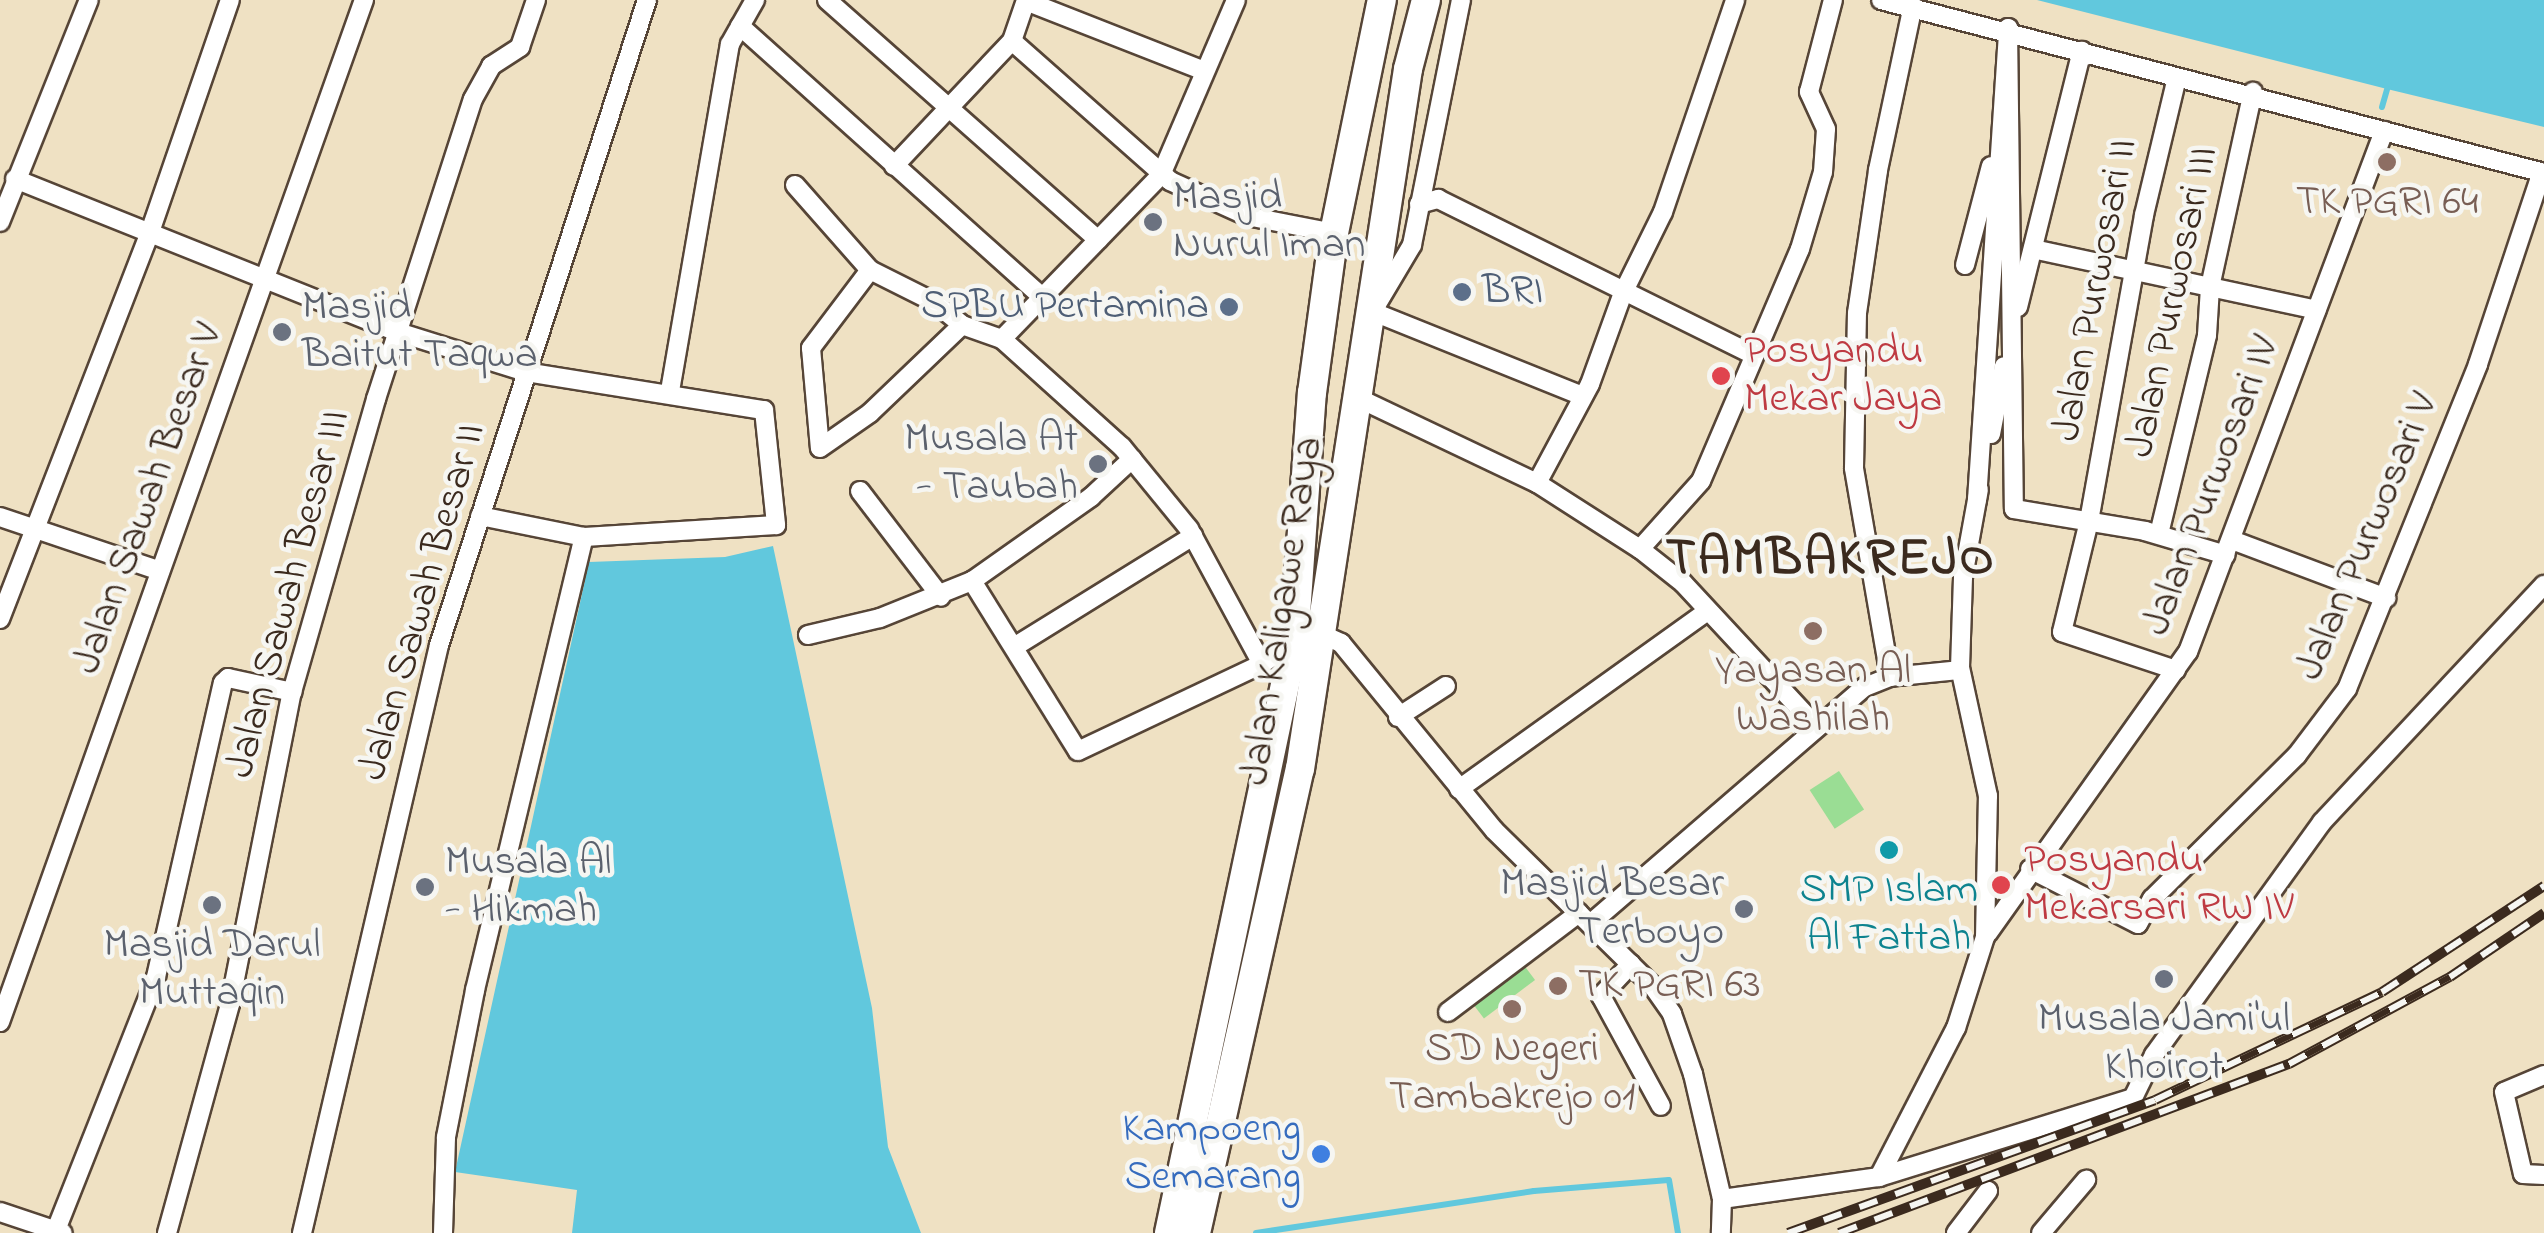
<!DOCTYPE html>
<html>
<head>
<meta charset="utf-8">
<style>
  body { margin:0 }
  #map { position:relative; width:2544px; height:1233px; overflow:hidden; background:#efe1c3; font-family:"Indie Flower",sans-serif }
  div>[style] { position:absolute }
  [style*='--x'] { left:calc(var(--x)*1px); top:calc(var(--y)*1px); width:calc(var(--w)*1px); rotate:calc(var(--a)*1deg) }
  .green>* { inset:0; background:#9add94; transform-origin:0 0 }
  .water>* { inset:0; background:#61c8dd }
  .stream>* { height:6px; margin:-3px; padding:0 3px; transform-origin:3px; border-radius:3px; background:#61c8dd }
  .roads { filter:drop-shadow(2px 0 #564537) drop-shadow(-2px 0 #564537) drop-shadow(0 2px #564537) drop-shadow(0 -2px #564537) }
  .minor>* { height:18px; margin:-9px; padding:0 9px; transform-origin:9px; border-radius:9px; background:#fff }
  .trunk>* { height:28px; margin:-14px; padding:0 14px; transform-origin:14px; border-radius:14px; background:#fff }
  .rail>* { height:10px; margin-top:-5px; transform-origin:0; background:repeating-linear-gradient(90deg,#f6f6f2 0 19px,#3b2a1e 0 38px); box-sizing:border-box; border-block:2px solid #3b2a1e }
  .dots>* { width:28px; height:28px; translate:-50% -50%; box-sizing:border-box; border:5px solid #f6f6f2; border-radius:50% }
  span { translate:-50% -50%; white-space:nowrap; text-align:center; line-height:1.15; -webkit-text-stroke:9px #f6f6f2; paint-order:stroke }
  .worship-label { font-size:42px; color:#5b616d }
  .left { translate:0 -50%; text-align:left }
  .right { translate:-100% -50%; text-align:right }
  .education-label { font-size:42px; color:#785e54 }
  .street-label { font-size:42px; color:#3b2a1e }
  .service-label { font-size:42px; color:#4e5e75 }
  .health-label { font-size:42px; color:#be3a42 }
  .culture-label { font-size:42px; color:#0d838f }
  .shop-label { font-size:42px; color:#366cbe }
  .district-label { font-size:52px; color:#3b2a1e; font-weight:700; letter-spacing:2.5px }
</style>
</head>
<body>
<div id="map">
  <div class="green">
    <i style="left:1839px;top:771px;width:46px;height:35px;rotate:57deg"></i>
    <i style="left:1523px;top:964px;width:20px;height:64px;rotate:53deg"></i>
  </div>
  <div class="water">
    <i style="clip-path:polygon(2037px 0,2544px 0,2544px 127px,2387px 89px)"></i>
    <i style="clip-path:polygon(773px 546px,872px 1008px,888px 1147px,921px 1233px,572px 1233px,577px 1190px,455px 1172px,589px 562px,725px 557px)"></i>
  </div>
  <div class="stream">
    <i style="--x:2382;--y:107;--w:19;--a:-74"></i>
    <i style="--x:2086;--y:780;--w:82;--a:-54.4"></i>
    <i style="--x:1256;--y:1233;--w:281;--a:-8.6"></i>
    <i style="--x:1534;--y:1191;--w:135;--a:-4.7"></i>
    <i style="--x:1669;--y:1180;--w:54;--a:80.4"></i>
  </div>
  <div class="roads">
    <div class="minor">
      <i style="--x:827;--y:0;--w:362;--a:41.5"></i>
      <i style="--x:1881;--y:0;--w:685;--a:14.62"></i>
      <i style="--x:1026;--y:1;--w:192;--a:21.4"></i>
      <i style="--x:740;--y:26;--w:407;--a:41.9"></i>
      <i style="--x:1012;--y:41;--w:211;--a:41.5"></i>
      <i style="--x:1170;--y:181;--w:85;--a:24.4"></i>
      <i style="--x:1247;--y:216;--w:89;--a:11.1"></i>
      <i style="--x:894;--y:166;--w:172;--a:-46.7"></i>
      <i style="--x:1012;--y:41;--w:43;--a:-71.1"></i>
      <i style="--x:15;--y:179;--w:412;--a:21.8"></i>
      <i style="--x:398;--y:332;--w:134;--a:17.4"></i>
      <i style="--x:526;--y:372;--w:241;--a:9.1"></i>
      <i style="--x:764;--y:410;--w:116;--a:84"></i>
      <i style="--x:776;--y:525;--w:192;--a:176.4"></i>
      <i style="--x:584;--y:537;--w:106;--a:-168.6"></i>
      <i style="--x:795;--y:185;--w:113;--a:48.6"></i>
      <i style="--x:870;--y:270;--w:72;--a:26.6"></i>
      <i style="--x:934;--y:302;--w:36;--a:39"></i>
      <i style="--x:1419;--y:204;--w:20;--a:-15"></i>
      <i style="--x:1438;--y:199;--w:352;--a:26.3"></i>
      <i style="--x:0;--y:222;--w:239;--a:-68.2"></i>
      <i style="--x:2033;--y:249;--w:290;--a:12.1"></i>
      <i style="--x:1965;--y:265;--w:102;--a:-75.3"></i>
      <i style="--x:870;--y:270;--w:98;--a:127.1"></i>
      <i style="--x:811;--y:348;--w:100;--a:84.9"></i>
      <i style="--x:820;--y:448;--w:61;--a:-35"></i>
      <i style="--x:870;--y:413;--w:127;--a:-43.7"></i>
      <i style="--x:962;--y:325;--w:42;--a:19.3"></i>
      <i style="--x:1002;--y:339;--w:161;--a:42"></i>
      <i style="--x:1122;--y:447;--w:106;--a:50.7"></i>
      <i style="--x:1189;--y:529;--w:153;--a:61.6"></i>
      <i style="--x:1262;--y:664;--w:39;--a:-35"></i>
      <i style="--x:1294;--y:642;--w:28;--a:-17"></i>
      <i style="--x:1321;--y:634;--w:22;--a:24"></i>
      <i style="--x:1341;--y:643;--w:242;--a:50.7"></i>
      <i style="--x:1494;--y:830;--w:221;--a:44.5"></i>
      <i style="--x:1652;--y:985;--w:35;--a:55"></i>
      <i style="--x:1672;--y:1014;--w:64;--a:70.7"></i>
      <i style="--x:1693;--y:1074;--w:128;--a:76.9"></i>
      <i style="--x:1722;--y:1199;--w:34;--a:92"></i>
      <i style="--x:1377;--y:304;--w:69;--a:-59.3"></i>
      <i style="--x:1412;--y:245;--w:250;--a:-78.7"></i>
      <i style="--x:2018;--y:307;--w:264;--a:-76"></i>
      <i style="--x:2082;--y:51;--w:6;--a:51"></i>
      <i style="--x:1371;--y:311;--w:227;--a:21.9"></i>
      <i style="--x:1002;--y:339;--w:228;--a:-45.9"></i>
      <i style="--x:1161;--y:175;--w:190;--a:-66.8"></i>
      <i style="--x:670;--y:391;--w:352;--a:-80.2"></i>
      <i style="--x:730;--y:44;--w:51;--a:-60.4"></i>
      <i style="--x:1358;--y:398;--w:198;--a:25.4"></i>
      <i style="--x:1537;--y:483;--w:122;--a:32.7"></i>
      <i style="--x:1640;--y:549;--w:55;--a:38.3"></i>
      <i style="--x:1683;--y:583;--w:195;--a:47.1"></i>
      <i style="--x:1991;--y:434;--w:69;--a:-79.2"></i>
      <i style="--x:1537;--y:483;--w:112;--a:-61.8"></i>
      <i style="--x:1590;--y:384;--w:97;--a:-70.1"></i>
      <i style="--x:1623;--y:293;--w:90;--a:-63.7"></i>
      <i style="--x:1663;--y:212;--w:224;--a:-71.2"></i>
      <i style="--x:860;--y:491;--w:133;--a:52.6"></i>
      <i style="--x:1977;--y:500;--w:473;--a:-86.2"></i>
      <i style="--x:2008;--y:28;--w:481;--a:89.3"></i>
      <i style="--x:2014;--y:509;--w:133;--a:9.5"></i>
      <i style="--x:2145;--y:531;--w:84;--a:16.5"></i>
      <i style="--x:0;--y:517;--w:169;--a:18.6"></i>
      <i style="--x:2159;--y:534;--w:205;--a:-76.4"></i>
      <i style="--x:2207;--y:335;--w:48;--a:-86.4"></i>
      <i style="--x:2210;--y:287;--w:200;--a:-77.6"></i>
      <i style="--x:2232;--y:540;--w:165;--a:20.6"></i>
      <i style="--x:1640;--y:549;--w:91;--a:-48.1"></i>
      <i style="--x:1701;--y:481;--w:252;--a:-66.9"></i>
      <i style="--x:1800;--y:249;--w:80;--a:-73.4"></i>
      <i style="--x:1823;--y:172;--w:43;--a:-86"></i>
      <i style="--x:1826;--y:129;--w:41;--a:-114.7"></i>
      <i style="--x:1809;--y:92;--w:95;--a:-75.4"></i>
      <i style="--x:972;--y:581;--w:200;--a:58.1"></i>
      <i style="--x:1078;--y:751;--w:204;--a:-25.3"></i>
      <i style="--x:0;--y:619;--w:415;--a:-68.8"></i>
      <i style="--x:150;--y:232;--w:245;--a:-71"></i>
      <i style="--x:808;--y:635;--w:74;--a:-13.3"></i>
      <i style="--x:880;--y:618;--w:99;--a:-21.9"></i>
      <i style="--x:972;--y:581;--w:146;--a:-35.2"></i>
      <i style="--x:1091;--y:497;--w:56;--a:-42.8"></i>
      <i style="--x:1014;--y:647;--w:211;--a:-31.8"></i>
      <i style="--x:2176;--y:670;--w:120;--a:-161.6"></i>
      <i style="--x:2062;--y:632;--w:114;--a:-76.3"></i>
      <i style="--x:2089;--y:521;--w:311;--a:-79.8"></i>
      <i style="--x:2144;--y:215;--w:141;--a:-76.5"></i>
      <i style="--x:1890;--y:677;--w:212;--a:-99.8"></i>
      <i style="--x:1854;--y:468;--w:155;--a:-88.9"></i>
      <i style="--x:1857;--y:313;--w:145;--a:-81.6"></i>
      <i style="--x:1878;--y:170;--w:168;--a:-78"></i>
      <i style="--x:1398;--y:717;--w:57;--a:-32.9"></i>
      <i style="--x:1459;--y:789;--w:304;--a:-35.6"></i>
      <i style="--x:2030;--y:869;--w:121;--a:27"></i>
      <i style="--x:2138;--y:924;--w:29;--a:-61"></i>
      <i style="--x:2152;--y:899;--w:204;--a:-44.8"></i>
      <i style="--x:2297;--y:755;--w:83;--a:-52.9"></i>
      <i style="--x:2347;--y:689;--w:350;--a:-68"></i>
      <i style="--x:2478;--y:364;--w:202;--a:-71.6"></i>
      <i style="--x:1590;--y:924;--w:363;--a:-40.8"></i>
      <i style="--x:1865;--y:687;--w:27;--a:-22"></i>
      <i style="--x:1890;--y:677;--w:70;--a:-5.7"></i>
      <i style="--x:1988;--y:933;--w:345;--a:-54.6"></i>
      <i style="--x:2188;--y:652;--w:557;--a:-69.38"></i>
      <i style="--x:1631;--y:964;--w:44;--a:133.2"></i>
      <i style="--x:1601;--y:996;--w:125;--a:61.4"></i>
      <i style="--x:1448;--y:1012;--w:164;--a:-37.1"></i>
      <i style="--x:0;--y:1022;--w:1085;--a:-70.4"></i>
      <i style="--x:2544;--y:1075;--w:43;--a:157"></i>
      <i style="--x:2504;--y:1092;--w:84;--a:77"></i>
      <i style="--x:2523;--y:1174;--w:21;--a:3"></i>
      <i style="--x:1879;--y:1177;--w:168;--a:-62.7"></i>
      <i style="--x:1956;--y:1028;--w:96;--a:-72.3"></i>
      <i style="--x:1985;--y:937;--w:141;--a:-88.8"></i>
      <i style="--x:1988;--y:796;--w:131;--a:-102.3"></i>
      <i style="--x:1960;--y:668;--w:91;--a:-88.1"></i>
      <i style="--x:1963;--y:577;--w:89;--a:-79.7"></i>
      <i style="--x:1722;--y:1199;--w:159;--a:-8"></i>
      <i style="--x:1879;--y:1177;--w:266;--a:-17.3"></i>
      <i style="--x:2133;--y:1098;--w:48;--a:-64"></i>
      <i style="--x:2154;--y:1055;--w:287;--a:-54.2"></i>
      <i style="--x:2322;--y:822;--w:325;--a:-46.9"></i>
      <i style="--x:0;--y:1212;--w:66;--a:18.4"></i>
      <i style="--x:56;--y:1230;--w:272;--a:-68.4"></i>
      <i style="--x:156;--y:977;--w:302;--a:-77.2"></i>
      <i style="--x:223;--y:683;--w:7;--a:-45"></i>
      <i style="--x:228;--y:678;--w:66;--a:12.3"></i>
      <i style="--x:167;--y:1233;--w:238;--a:-74.6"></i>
      <i style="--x:230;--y:1004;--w:318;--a:-78.8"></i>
      <i style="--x:292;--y:692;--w:305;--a:-74"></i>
      <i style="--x:376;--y:399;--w:315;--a:-72.1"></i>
      <i style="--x:473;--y:99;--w:38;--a:-61"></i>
      <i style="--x:491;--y:66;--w:35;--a:-33"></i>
      <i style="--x:520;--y:47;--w:50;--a:-71.2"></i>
      <i style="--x:302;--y:1233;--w:604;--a:-76.88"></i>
      <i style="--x:439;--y:645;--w:678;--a:-72.13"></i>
      <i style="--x:443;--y:1233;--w:96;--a:-88.2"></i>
      <i style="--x:446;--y:1137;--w:150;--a:-78.8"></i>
      <i style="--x:475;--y:990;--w:466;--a:-76.5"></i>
      <i style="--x:1956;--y:1233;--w:53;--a:-52.7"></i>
      <i style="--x:2041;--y:1233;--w:70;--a:-49.7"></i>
    </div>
    <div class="trunk">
      <i style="--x:1169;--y:1233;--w:604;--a:-78.06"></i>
      <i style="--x:1294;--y:642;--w:250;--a:-85.9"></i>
      <i style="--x:1312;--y:393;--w:162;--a:-82.2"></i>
      <i style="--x:1334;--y:233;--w:238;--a:-78.4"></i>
      <i style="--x:1196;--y:1233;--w:476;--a:-77.4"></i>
      <i style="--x:1300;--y:769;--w:708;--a:-81.23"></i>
      <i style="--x:1408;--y:69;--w:71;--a:-75.4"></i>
    </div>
  </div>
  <div class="rail">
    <i style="--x:1788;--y:1233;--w:390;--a:-19.9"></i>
    <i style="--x:2155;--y:1100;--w:251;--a:-25.4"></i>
    <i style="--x:2382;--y:992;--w:194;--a:-33.2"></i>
    <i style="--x:1839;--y:1233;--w:481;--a:-20.6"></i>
    <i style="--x:2289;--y:1064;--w:183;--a:-28.4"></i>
    <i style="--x:2450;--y:977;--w:114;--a:-34.2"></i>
  </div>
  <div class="dots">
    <i style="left:2387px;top:162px;background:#8d6e63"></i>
    <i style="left:1153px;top:222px;background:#6b7280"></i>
    <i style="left:1462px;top:292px;background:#5c6f8a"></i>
    <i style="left:1229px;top:307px;background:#5c6f8a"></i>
    <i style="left:282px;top:332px;background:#6b7280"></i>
    <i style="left:1721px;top:376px;background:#e0444e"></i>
    <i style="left:1098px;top:464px;background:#6b7280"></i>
    <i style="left:1813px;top:631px;background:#8d6e63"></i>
    <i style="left:1889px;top:850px;background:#0f9aa8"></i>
    <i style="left:2001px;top:885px;background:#e0444e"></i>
    <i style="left:425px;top:887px;background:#6b7280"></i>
    <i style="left:212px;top:905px;background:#6b7280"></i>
    <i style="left:1744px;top:909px;background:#6b7280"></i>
    <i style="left:2164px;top:979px;background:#6b7280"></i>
    <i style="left:1558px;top:986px;background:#8d6e63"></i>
    <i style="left:1512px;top:1009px;background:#8d6e63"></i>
    <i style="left:1321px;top:1154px;background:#3f7fe0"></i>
  </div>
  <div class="worship-label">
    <span class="left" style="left:1173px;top:222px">Masjid<br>Nurul Iman</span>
    <span class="left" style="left:302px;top:332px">Masjid<br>Baitut Taqwa</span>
    <span class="right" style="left:1078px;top:464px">Musala At<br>- Taubah</span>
    <span class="left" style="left:445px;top:887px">Musala Al<br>- Hikmah</span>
    <span class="right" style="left:1724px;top:909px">Masjid Besar<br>Terboyo</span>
    <span style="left:212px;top:970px">Masjid Darul<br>Muttaqin</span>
    <span style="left:2164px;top:1044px">Musala Jami'ul<br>Khoirot</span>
  </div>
  <div class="education-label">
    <span style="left:2387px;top:203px">TK PGRI 64</span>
    <span style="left:1813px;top:696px">Yayasan Al<br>Washilah</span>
    <span class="left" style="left:1578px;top:986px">TK PGRI 63</span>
    <span style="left:1512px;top:1074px">SD Negeri<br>Tambakrejo 01</span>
  </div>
  <div class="street-label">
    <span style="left:2096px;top:290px;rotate:-79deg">Jalan Purwosari II</span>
    <span style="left:2173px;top:302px;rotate:-78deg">Jalan Purwosari III</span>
    <span style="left:2212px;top:486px;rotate:-69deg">Jalan Purwosari IV</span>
    <span style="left:149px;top:499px;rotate:-70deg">Jalan Sawah Besar V</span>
    <span style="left:2368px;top:537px;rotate:-67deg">Jalan Purwosari V</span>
    <span style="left:289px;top:594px;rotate:-75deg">Jalan Sawah Besar III</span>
    <span style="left:423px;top:602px;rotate:-74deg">Jalan Sawah Besar II</span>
    <span style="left:1283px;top:611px;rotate:-81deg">Jalan Kaligawe Raya</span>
  </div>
  <div class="service-label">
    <span class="left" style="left:1482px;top:292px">BRI</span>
    <span class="right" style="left:1209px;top:307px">SPBU Pertamina</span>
  </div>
  <div class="health-label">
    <span class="left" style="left:1744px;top:376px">Posyandu<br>Mekar Jaya</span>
    <span class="left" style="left:2024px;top:885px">Posyandu<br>Mekarsari RW IV</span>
  </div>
  <div class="culture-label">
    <span style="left:1889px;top:915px">SMP Islam<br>Al Fattah</span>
  </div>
  <div class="shop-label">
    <span class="right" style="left:1301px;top:1154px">Kampoeng<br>Semarang</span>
  </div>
  <div class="district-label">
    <span style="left:1831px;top:561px">TAMBAKREJO</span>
  </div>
</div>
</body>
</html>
